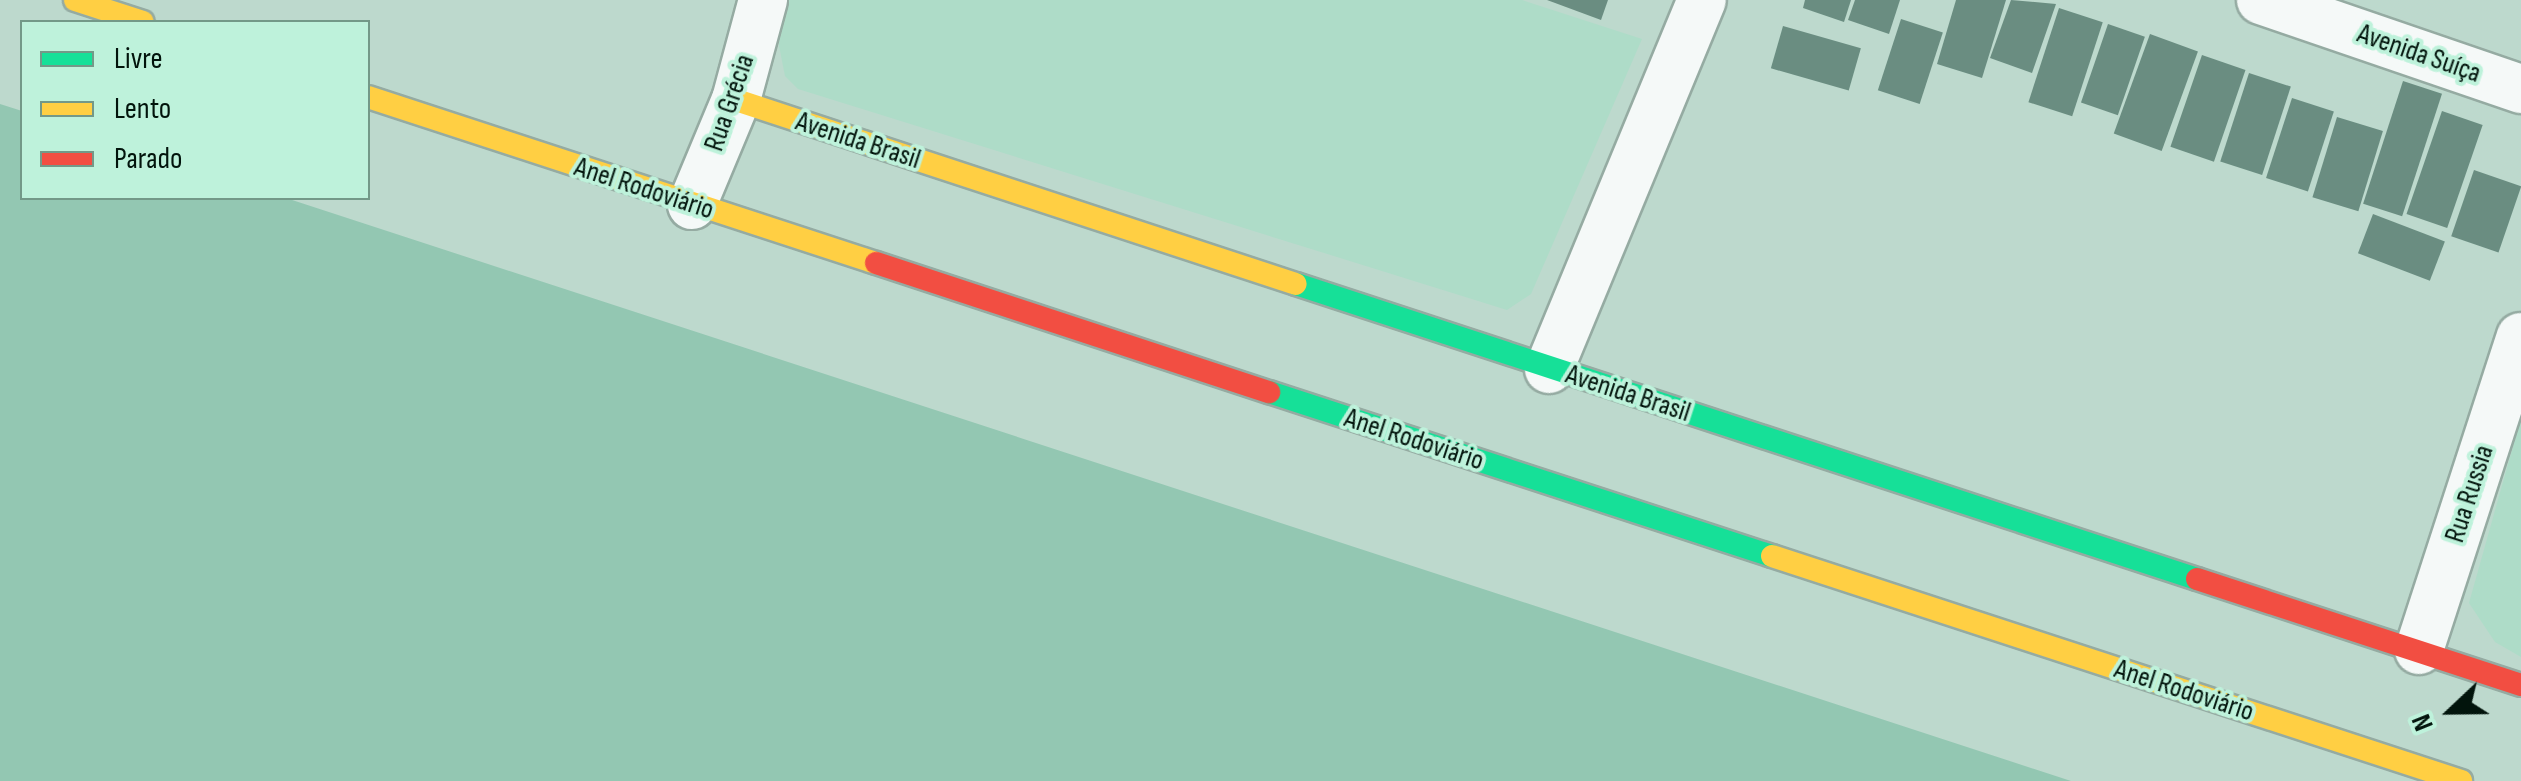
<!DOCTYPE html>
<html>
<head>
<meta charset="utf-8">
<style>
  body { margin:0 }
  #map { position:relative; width:2521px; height:781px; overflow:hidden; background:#bdd9cd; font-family:"Sofia Sans Condensed",sans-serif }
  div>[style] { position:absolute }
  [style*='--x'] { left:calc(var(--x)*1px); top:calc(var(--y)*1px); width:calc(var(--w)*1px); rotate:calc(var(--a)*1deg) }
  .built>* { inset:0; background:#aedcc8 }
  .green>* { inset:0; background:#93c7b2 }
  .building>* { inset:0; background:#6a8d81; transform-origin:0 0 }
  .roads { filter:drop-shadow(2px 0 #95aba2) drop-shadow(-2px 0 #95aba2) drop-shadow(0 2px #95aba2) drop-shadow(0 -2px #95aba2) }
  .street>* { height:48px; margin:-24px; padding:0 24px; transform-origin:24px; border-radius:24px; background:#f5f9f8 }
  .fast>* { height:22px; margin:-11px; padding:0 11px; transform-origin:11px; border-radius:11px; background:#16e098 }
  .slow>* { height:22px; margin:-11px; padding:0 11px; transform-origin:11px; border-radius:11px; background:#ffcf43 }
  .jam>* { height:22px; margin:-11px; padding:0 11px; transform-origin:11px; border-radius:11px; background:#f24e42 }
  span { translate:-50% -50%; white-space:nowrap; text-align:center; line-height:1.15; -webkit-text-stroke:8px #bef2db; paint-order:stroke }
  .street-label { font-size:28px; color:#02140c }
  .legend { position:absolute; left:20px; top:20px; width:350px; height:180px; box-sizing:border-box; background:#bef2db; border:2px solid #739988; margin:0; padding:12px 18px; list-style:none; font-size:30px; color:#02140c }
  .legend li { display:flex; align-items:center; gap:20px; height:50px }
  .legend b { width:50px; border:2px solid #739988 }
  .north { position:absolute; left:2401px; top:661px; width:100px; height:100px; -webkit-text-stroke:8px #bef2db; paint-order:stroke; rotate:248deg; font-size:28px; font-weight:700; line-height:40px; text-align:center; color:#02140c }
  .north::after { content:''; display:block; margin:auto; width:35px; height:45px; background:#02140c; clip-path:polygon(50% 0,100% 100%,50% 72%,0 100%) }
</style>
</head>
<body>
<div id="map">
  <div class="built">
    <i style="clip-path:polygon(780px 0,1522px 0,1642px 39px,1531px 294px,1507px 310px,798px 89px,785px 76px,774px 20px)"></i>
    <i style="clip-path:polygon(2521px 418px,2521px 657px,2495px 642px,2469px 603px)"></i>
  </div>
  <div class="green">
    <i style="clip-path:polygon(0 104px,22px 111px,22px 198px,286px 198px,2071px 781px,0 781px)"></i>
  </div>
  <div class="building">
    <i style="clip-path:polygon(1547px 0,1608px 0,1601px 20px)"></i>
    <i style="clip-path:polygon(1805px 0,1851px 0,1844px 22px,1803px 8px)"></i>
    <i style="clip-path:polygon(1855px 0,1900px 0,1889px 34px,1848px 20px)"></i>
    <i style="clip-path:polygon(1956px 0,2006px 0,1982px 78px,1937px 64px)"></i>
    <i style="clip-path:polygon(2011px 0,2056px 4px,2032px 73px,1990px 58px)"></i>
    <i style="left:2059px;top:8px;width:46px;height:99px;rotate:18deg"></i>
    <i style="left:1901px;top:19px;width:44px;height:75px;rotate:18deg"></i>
    <i style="left:2108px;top:24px;width:39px;height:83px;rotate:19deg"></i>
    <i style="left:1783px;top:26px;width:81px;height:44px;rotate:16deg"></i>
    <i style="left:2150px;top:34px;width:51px;height:106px;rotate:20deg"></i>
    <i style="left:2202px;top:55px;width:46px;height:97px;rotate:19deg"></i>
    <i style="left:2249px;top:73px;width:44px;height:93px;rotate:18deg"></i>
    <i style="left:2403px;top:81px;width:41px;height:129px;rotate:18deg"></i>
    <i style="left:2292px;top:98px;width:44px;height:84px;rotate:18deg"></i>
    <i style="left:2442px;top:111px;width:43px;height:109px;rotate:19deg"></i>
    <i style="left:2337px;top:117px;width:48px;height:84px;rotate:17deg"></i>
    <i style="left:2474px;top:170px;width:50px;height:70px;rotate:19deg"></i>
    <i style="left:2373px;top:214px;width:77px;height:42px;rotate:21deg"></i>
  </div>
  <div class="roads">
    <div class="street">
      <i style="--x:2261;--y:0;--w:275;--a:18.9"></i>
      <i style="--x:692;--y:205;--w:114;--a:-67.3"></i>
      <i style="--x:736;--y:100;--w:104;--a:-74.9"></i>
      <i style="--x:1549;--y:369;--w:399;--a:-67.5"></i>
      <i style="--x:2419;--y:650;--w:329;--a:-72"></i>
    </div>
    <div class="fast">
      <i style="--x:1296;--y:284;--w:948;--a:18.13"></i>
      <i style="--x:1269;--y:392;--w:529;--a:18.06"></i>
    </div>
    <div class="slow">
      <i style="--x:75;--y:0;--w:71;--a:17.9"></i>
      <i style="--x:368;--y:97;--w:534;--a:18.1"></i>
      <i style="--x:736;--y:100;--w:589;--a:18.19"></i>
      <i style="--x:1772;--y:556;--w:725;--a:18.08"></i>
    </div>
    <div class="jam">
      <i style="--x:876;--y:263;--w:414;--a:18.2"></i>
      <i style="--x:2197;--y:579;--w:341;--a:18.1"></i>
    </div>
  </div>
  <div class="street-label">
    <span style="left:2419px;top:54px;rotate:19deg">Avenida Suíça</span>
    <span style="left:730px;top:103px;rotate:-71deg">Rua Grécia</span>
    <span style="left:858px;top:141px;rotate:18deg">Avenida Brasil</span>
    <span style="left:644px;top:189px;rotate:18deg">Anel Rodoviário</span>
    <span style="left:1628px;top:394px;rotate:18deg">Avenida Brasil</span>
    <span style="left:1414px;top:440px;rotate:18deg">Anel Rodoviário</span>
    <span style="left:2470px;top:494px;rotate:-72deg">Rua Russia</span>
    <span style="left:2184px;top:691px;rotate:18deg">Anel Rodoviário</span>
  </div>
  <ul class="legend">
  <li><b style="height:12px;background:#16e098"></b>Livre</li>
  <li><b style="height:12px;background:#ffcf43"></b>Lento</li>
  <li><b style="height:12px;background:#f24e42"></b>Parado</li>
  </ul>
  <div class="north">N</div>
</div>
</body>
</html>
